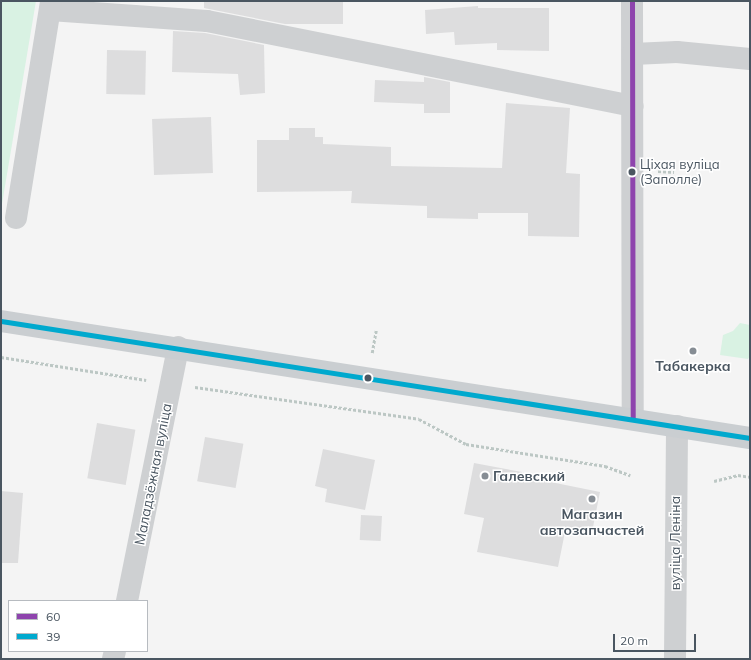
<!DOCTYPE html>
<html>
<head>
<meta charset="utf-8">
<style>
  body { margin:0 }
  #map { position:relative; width:751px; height:660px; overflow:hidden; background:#f4f4f4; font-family:Mulish,sans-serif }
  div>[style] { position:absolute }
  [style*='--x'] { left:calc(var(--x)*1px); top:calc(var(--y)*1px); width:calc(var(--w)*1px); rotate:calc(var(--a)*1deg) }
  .green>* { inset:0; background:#d9f2e3 }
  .building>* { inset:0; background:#ddddde; transform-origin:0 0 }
  .path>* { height:2.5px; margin-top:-1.25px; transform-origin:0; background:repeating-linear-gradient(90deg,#bcc7c4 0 3px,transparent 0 5px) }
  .minor>* { height:22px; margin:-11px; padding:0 11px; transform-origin:11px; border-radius:11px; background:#ced0d2 }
  .major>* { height:22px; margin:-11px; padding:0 11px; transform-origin:11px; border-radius:11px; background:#caced1 }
  .bus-1>* { height:5px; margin:-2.5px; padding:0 2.5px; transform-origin:2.5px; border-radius:2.5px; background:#8e44ad }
  .bus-2>* { height:5px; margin:-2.5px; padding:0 2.5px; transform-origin:2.5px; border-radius:2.5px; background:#00a9ce }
  .dots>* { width:11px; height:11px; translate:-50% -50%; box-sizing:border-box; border:2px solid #fff; border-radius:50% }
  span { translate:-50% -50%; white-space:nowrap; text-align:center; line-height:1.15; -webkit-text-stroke:3px #fff; paint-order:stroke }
  .bus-label { font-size:13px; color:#4a5661 }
  .left { translate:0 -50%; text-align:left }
  .poi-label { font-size:14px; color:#4a5661; font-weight:700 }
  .street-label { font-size:14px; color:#4a5661 }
  .frame { position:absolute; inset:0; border:2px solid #4a5661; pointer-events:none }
  .legend { position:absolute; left:8px; top:600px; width:140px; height:52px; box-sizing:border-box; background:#fff; border:1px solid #b7bbc0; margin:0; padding:5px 7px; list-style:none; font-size:12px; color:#4a5661 }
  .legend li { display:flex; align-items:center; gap:8px; height:20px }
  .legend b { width:20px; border:1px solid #b7bbc0 }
  .scale { position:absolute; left:613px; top:634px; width:83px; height:18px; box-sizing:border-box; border:2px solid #4a5661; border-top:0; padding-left:5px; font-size:12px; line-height:14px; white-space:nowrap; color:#4a5661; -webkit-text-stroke:3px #fff; paint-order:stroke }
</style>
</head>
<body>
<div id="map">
  <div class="green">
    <i style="clip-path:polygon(1px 1px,36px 1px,1px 210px)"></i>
    <i style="clip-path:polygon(740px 323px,750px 325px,750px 356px,748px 359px,720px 355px,723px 335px,733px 331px)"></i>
  </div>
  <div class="building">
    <i style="clip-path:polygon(204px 1px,343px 2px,343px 24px,285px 24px,204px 8px)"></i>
    <i style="clip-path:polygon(478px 6px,478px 8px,549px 8px,549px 51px,497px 50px,497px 43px,455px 45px,454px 32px,426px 34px,425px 10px)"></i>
    <i style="clip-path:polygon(173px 31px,205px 33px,264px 45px,265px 93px,240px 95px,238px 74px,172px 72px)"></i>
    <i style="left:107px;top:50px;width:39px;height:44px;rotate:1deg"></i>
    <i style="clip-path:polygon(424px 77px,450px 82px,450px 113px,424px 113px,424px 104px,374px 102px,375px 80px,424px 82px)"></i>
    <i style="clip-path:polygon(506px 103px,570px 108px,566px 173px,580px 174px,579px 237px,528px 236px,528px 213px,478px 213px,478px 219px,427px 218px,427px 206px,351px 203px,352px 191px,257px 192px,257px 140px,289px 140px,289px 128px,315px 128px,315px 137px,323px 137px,323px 144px,391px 147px,391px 166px,502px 168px)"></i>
    <i style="left:211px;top:117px;width:56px;height:59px;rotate:88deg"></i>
    <i style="left:97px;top:423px;width:39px;height:56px;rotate:10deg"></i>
    <i style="left:205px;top:437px;width:39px;height:45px;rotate:10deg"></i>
    <i style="clip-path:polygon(323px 449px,375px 460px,365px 510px,325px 502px,327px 489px,315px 486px)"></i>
    <i style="clip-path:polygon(474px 463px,522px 472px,521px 476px,600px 492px,592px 532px,566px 527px,558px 567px,477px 552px,484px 518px,464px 514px)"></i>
    <i style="clip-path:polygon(1px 491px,23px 493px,18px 563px,1px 563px)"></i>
    <i style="left:361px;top:515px;width:21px;height:25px;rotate:3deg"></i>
  </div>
  <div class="path">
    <i style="--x:658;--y:171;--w:16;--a:4"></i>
    <i style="--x:372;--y:353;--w:23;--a:-80"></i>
    <i style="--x:1;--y:357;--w:147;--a:9"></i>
    <i style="--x:195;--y:387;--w:226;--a:8.1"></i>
    <i style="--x:419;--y:419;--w:53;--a:28"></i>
    <i style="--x:466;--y:444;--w:141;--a:9"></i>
    <i style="--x:605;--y:466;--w:27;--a:20"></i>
    <i style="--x:714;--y:481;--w:25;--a:-14"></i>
    <i style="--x:738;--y:475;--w:12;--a:9"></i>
  </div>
  <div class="minor">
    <i style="--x:632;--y:1;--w:418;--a:89.9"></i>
    <i style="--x:50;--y:10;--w:157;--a:4"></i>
    <i style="--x:207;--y:21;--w:434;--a:11.3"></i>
    <i style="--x:633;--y:54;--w:44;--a:-2.6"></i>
    <i style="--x:677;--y:52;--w:73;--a:5.5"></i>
    <i style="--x:16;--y:218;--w:220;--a:-80.8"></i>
    <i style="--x:127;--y:601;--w:259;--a:-78.6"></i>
    <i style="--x:113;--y:659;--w:8;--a:-76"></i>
    <i style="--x:675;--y:659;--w:233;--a:-89.5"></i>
  </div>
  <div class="major">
    <i style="--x:1;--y:321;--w:758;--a:8.88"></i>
  </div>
  <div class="bus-1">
    <i style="--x:632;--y:1;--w:418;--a:89.9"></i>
  </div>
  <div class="bus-2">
    <i style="--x:1;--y:321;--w:758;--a:8.88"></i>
  </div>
  <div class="dots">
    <i style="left:632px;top:172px;background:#4a5661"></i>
    <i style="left:693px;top:351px;background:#868d94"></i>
    <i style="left:368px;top:378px;background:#4a5661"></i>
    <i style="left:485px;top:476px;background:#868d94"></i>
    <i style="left:592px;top:499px;background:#868d94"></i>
  </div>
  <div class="bus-label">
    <span class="left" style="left:640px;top:172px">Ціхая вуліца<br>(Заполле)</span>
  </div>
  <div class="poi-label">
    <span style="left:693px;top:366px">Табакерка</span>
    <span class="left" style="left:493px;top:476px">Галевский</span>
    <span style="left:592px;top:522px">Магазин<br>автозапчастей</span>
  </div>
  <div class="street-label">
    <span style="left:153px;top:474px;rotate:-79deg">Маладзёжная вуліца</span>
    <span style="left:675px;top:543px;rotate:-90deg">вуліца Леніна</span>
  </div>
  <div class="frame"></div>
  <ul class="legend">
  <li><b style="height:5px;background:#8e44ad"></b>60</li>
  <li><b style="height:5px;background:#00a9ce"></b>39</li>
  </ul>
  <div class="scale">20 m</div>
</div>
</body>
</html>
